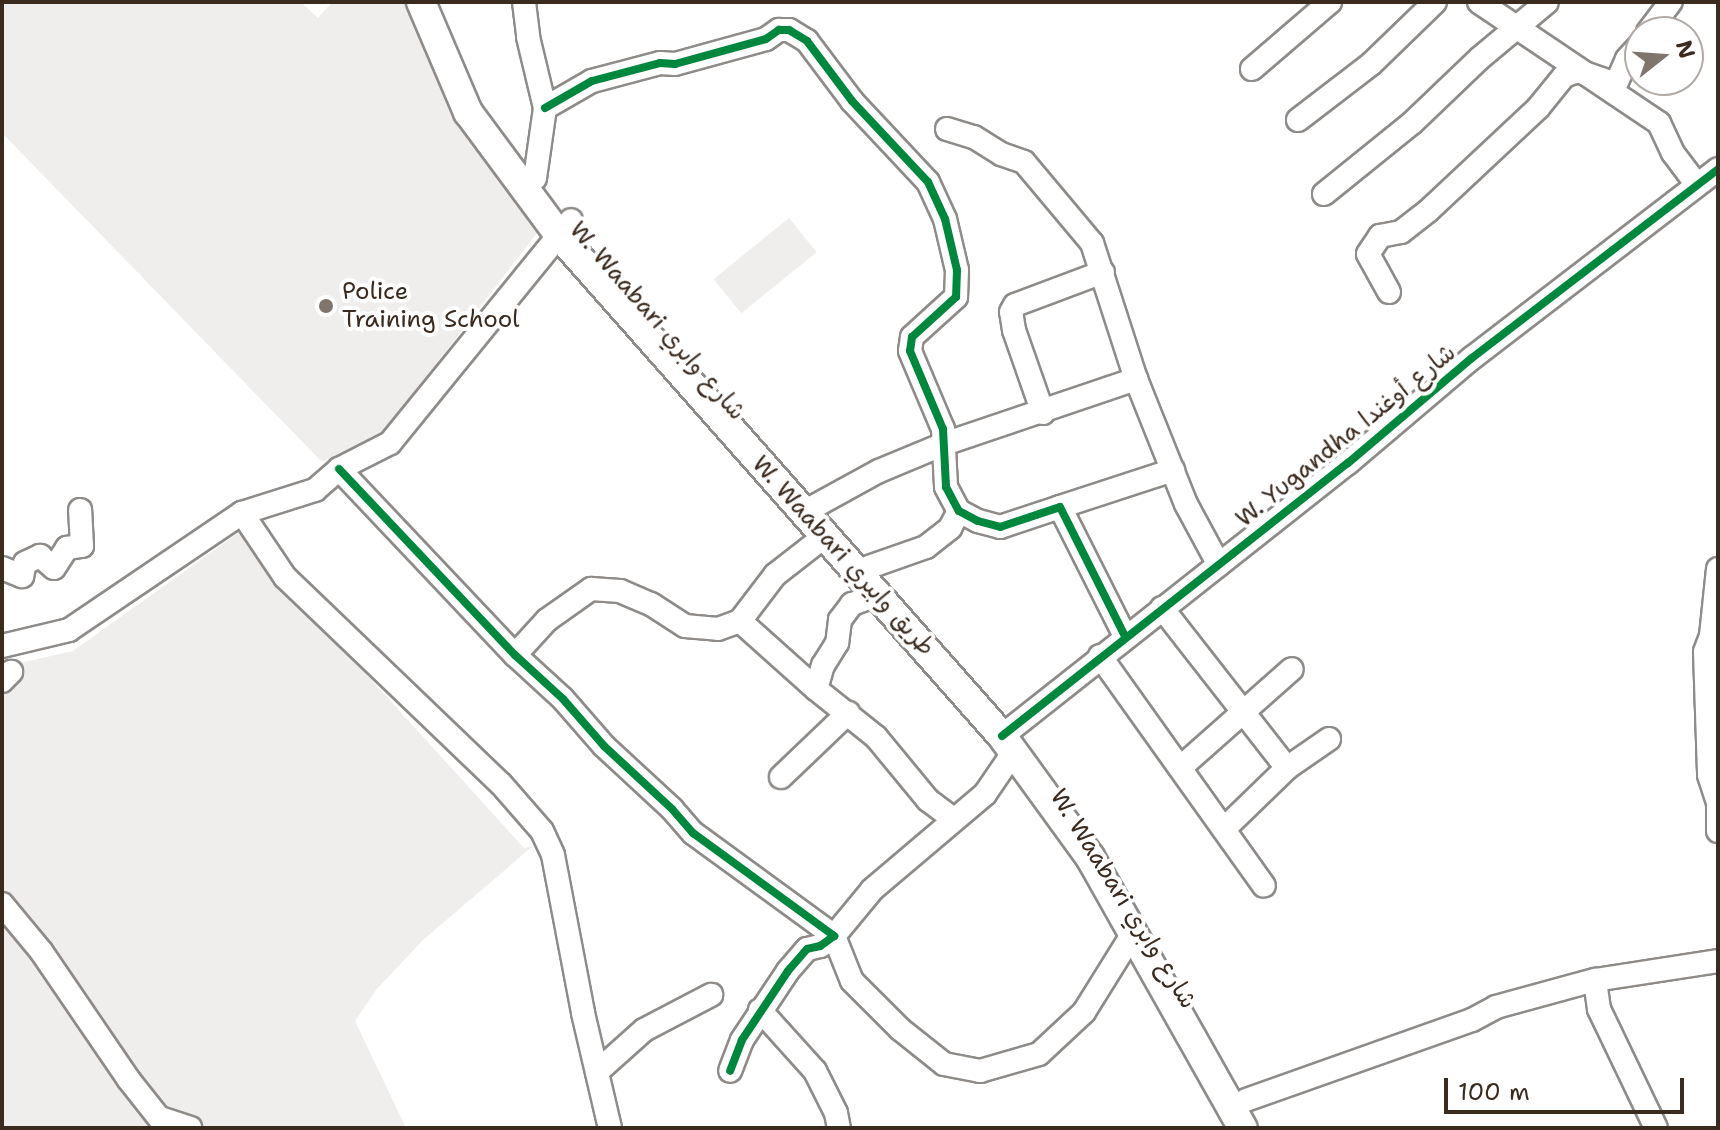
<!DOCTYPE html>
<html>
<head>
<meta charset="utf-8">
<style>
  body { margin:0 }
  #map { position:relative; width:1720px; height:1130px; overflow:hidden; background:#fff; font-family:"Shantell Sans","Playpen Sans Arabic",sans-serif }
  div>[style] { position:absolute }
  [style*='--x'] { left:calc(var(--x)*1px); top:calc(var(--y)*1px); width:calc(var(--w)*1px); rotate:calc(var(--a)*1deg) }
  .built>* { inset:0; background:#efeeed; transform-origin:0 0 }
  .roads { filter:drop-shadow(2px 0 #8e8b88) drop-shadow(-2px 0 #8e8b88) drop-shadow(0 2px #8e8b88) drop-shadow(0 -2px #8e8b88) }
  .minor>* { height:22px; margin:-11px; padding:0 11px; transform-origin:11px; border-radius:11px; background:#fff }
  .major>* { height:28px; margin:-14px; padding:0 14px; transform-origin:14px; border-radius:14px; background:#fff }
  .cycleway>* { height:8px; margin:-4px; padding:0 4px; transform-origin:4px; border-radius:4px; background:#00873e }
  .dots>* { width:22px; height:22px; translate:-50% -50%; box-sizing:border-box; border:4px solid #fff; border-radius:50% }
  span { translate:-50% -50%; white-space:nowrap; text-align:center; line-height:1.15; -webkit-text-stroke:8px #fff; paint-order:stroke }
  .poi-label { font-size:24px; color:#3b2a1e }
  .left { translate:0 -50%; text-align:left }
  .street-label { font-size:24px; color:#3b2a1e }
  .frame { position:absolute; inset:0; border:4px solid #3b2a1e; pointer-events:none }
  .north { position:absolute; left:1624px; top:16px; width:80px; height:80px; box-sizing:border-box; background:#fff; border:2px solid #b1aaa5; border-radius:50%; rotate:73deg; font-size:22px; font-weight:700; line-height:32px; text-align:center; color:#3b2a1e }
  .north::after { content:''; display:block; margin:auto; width:28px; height:36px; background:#80756d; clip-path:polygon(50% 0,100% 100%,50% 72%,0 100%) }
  .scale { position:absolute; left:1444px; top:1078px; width:240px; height:36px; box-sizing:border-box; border:4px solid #3b2a1e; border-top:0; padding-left:10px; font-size:24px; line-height:28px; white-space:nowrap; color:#3b2a1e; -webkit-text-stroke:6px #fff; paint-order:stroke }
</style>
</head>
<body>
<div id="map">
  <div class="built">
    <i style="clip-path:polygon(2px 2px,301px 2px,318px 18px,332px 2px,407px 2px,422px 45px,456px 107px,540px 229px,381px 436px,357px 452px,321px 461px,2px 133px)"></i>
    <i style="left:789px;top:218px;width:44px;height:97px;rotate:51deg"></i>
    <i style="clip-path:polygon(238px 533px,524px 848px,533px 846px,423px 940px,376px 990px,355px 1021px,406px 1128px,2px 1128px,2px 667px,73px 651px)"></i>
  </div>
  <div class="roads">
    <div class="minor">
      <i style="--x:524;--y:2;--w:35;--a:83"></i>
      <i style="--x:528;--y:37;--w:73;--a:76.5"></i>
      <i style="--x:545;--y:108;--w:71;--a:98.1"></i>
      <i style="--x:1479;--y:2;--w:217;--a:33.9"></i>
      <i style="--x:1659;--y:123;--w:33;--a:65"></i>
      <i style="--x:1673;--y:153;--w:39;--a:53"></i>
      <i style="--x:1648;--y:32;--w:38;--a:-53"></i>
      <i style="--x:1252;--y:69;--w:103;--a:-40.7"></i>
      <i style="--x:545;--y:108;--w:54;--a:-29.9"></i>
      <i style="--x:592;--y:81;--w:70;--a:-14.8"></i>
      <i style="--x:660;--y:63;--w:15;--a:4"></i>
      <i style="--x:675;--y:64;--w:94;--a:-15.4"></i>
      <i style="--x:766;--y:39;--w:16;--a:-35"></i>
      <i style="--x:779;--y:30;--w:10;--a:0"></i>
      <i style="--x:789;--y:30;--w:21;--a:31"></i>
      <i style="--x:807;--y:41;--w:75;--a:53.1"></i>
      <i style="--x:852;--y:101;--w:111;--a:46.8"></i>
      <i style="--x:928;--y:182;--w:41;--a:65.3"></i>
      <i style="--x:945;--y:219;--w:52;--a:76.8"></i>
      <i style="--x:957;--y:270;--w:27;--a:92"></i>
      <i style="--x:956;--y:297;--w:59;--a:137.7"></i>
      <i style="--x:912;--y:337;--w:14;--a:98"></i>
      <i style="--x:910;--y:351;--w:85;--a:67.1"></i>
      <i style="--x:943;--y:429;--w:58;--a:87"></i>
      <i style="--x:946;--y:487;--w:27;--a:62"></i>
      <i style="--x:959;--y:511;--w:21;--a:28"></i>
      <i style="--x:978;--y:521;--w:23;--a:15"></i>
      <i style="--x:1000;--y:527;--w:63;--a:-18.4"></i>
      <i style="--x:1060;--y:507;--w:144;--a:63.3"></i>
      <i style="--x:1298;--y:120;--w:92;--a:-37.5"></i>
      <i style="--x:1371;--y:64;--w:89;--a:-44.1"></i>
      <i style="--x:947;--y:129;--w:28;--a:17"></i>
      <i style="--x:974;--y:137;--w:32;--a:32"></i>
      <i style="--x:1001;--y:154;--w:24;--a:19"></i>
      <i style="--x:1024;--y:162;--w:106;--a:50"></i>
      <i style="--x:1092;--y:243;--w:143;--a:72.1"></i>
      <i style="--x:1136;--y:379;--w:135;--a:68.2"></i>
      <i style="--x:1186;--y:504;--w:69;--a:61.6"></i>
      <i style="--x:1324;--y:194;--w:113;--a:-38.9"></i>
      <i style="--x:1412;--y:123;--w:94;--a:-43.7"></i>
      <i style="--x:1480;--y:58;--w:87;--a:-39.9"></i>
      <i style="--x:1389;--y:292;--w:43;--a:-118.9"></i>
      <i style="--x:1368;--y:254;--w:22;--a:-56"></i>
      <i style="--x:1380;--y:236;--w:21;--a:-11"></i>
      <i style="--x:1401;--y:232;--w:34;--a:-38"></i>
      <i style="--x:1428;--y:211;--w:151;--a:-43.1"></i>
      <i style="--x:1538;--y:108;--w:41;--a:-50.9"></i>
      <i style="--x:1564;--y:76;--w:15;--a:-20"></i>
      <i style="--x:1578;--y:71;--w:40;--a:18.9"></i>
      <i style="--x:1616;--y:84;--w:27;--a:-66"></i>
      <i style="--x:1627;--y:59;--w:19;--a:-47"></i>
      <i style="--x:1043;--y:413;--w:88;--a:-109.3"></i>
      <i style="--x:1014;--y:330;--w:18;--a:-99"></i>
      <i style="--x:1011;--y:312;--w:8;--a:-60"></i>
      <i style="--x:1015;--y:305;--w:94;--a:-20.6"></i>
      <i style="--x:339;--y:469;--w:256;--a:46.6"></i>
      <i style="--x:515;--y:655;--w:65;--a:42.5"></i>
      <i style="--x:563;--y:699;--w:62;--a:48.9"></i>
      <i style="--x:604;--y:746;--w:93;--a:42.8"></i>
      <i style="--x:672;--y:809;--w:32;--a:49"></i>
      <i style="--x:693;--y:833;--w:175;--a:36.1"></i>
      <i style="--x:834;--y:936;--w:17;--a:144"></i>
      <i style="--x:820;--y:946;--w:13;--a:167"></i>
      <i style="--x:807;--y:949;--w:29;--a:131"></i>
      <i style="--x:788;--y:971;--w:83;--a:123.7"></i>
      <i style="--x:742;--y:1040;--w:33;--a:111"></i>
      <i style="--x:815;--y:506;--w:73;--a:-28.7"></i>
      <i style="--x:879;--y:471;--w:70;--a:-22.6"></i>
      <i style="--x:944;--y:444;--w:203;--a:-18.7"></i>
      <i style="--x:1060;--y:507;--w:119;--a:-18.1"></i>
      <i style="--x:242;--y:513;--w:77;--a:56.1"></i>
      <i style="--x:285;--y:577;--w:299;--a:43.8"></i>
      <i style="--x:501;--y:784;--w:62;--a:48.9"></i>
      <i style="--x:542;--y:831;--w:26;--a:65"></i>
      <i style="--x:553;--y:855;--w:161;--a:79.2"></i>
      <i style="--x:583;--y:1013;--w:118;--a:76.8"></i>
      <i style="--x:869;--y:567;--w:60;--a:-19.3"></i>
      <i style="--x:926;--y:547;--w:31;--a:-38"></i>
      <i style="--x:950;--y:528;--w:19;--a:-62"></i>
      <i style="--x:2;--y:568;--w:22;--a:22"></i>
      <i style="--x:22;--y:576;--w:13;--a:-77"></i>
      <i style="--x:25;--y:563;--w:17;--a:-25"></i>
      <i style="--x:40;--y:556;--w:18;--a:41"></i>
      <i style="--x:54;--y:568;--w:24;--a:-57"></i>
      <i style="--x:67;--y:548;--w:15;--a:-8"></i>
      <i style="--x:82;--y:546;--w:36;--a:-93"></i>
      <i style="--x:1718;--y:569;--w:67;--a:96"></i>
      <i style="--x:1711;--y:636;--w:17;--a:111"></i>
      <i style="--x:1705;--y:652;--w:123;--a:88.1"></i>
      <i style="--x:1709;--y:775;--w:28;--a:72"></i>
      <i style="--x:877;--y:595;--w:27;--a:160"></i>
      <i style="--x:852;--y:604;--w:20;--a:127"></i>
      <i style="--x:840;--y:620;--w:23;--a:97"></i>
      <i style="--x:837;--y:643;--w:26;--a:122"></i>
      <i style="--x:823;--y:665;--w:25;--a:106"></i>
      <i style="--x:816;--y:689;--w:77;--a:38.7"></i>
      <i style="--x:876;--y:737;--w:82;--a:50.5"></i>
      <i style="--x:928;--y:800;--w:30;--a:37"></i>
      <i style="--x:1162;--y:608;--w:203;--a:52"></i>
      <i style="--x:1287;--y:768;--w:88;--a:135.9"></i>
      <i style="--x:740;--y:621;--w:102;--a:41.8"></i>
      <i style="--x:2;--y:646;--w:69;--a:-13.4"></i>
      <i style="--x:69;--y:630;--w:209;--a:-34.1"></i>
      <i style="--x:242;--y:513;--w:77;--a:-17.5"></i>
      <i style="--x:315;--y:490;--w:32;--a:-41"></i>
      <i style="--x:339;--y:469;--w:57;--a:-27"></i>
      <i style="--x:390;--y:443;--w:287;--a:-50.9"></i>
      <i style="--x:515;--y:655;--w:47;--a:-47.6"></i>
      <i style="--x:547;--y:620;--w:54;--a:-35.2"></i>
      <i style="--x:591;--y:589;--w:29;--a:4"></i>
      <i style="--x:620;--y:591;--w:34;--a:23"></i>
      <i style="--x:651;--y:604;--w:40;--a:32.9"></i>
      <i style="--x:685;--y:626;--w:33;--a:5"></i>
      <i style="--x:718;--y:629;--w:23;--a:-20"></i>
      <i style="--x:740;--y:621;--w:58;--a:-52.7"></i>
      <i style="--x:775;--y:575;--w:63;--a:-38"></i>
      <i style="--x:1100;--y:656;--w:282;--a:54.5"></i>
      <i style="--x:2;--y:681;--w:13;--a:-45"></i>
      <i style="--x:1002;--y:736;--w:441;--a:-38.3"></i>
      <i style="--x:1348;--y:463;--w:162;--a:-40.3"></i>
      <i style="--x:1472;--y:358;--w:310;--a:-37.5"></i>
      <i style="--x:1013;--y:753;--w:50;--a:124.3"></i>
      <i style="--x:985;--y:794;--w:148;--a:139.7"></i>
      <i style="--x:872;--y:890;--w:60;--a:129.6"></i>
      <i style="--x:834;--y:936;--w:48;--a:68.2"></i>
      <i style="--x:852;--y:981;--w:68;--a:45"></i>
      <i style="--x:900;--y:1029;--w:56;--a:38.5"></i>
      <i style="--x:944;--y:1064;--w:37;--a:11"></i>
      <i style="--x:980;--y:1071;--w:61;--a:-16.1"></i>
      <i style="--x:1039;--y:1054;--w:62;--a:-43"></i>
      <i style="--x:1084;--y:1012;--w:91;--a:-58.1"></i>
      <i style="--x:1180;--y:768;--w:149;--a:-41.5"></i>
      <i style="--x:1287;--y:768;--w:51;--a:-34.6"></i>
      <i style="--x:781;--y:777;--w:93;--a:-43.7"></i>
      <i style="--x:1718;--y:808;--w:23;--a:90"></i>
      <i style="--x:2;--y:904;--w:61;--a:50.3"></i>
      <i style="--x:41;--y:951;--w:156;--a:55.7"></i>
      <i style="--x:129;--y:1080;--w:61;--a:51.6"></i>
      <i style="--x:760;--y:1010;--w:82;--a:48"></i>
      <i style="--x:815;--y:1071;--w:47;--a:63.4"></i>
      <i style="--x:836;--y:1113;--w:15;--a:79"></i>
      <i style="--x:597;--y:1072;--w:63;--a:-41.8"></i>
      <i style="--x:644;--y:1030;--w:76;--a:-27.6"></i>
      <i style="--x:1246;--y:1100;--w:240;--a:-19.5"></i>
      <i style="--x:1472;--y:1020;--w:27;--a:-28"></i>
      <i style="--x:1496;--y:1007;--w:103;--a:-15.3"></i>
      <i style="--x:160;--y:1118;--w:32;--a:18"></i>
      <i style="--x:1656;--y:1128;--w:132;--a:-115.6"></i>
      <i style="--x:1599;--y:1009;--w:29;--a:-98"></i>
      <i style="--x:1595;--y:980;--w:124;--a:-8.8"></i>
    </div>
    <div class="major">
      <i style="--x:421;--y:2;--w:120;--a:66.9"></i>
      <i style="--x:468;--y:112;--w:153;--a:53.5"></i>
      <i style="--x:559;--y:235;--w:669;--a:48.52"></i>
      <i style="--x:1002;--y:736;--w:150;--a:54"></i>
      <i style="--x:1090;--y:857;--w:311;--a:60.6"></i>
    </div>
  </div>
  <div class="cycleway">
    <i style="--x:545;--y:108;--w:54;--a:-29.9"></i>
    <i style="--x:592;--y:81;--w:70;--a:-14.8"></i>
    <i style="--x:660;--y:63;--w:15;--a:4"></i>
    <i style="--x:675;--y:64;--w:94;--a:-15.4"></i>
    <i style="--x:766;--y:39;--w:16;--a:-35"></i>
    <i style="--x:779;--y:30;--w:10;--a:0"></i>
    <i style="--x:789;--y:30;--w:21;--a:31"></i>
    <i style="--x:807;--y:41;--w:75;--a:53.1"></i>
    <i style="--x:852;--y:101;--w:111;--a:46.8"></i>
    <i style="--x:928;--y:182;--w:41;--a:65.3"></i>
    <i style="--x:945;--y:219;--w:52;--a:76.8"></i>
    <i style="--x:957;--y:270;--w:27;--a:92"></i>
    <i style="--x:956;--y:297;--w:59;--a:137.7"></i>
    <i style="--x:912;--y:337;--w:14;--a:98"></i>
    <i style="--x:910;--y:351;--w:85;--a:67.1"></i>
    <i style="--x:943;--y:429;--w:58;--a:87"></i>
    <i style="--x:946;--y:487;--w:27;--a:62"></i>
    <i style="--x:959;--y:511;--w:21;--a:28"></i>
    <i style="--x:978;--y:521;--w:23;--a:15"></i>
    <i style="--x:1000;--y:527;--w:63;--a:-18.4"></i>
    <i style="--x:1060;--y:507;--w:144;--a:63.3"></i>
    <i style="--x:339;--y:469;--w:256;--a:46.6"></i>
    <i style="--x:515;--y:655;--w:65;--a:42.5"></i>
    <i style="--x:563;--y:699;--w:62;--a:48.9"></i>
    <i style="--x:604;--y:746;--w:93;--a:42.8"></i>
    <i style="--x:672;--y:809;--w:32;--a:49"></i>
    <i style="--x:693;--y:833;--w:175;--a:36.1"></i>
    <i style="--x:834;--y:936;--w:17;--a:144"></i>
    <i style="--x:820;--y:946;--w:13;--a:167"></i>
    <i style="--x:807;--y:949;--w:29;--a:131"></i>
    <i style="--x:788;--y:971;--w:83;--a:123.7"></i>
    <i style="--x:742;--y:1040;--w:33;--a:111"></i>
    <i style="--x:1002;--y:736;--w:441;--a:-38.3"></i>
    <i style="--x:1348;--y:463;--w:162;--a:-40.3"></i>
    <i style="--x:1472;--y:358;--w:310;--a:-37.5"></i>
  </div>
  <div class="dots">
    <i style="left:326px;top:306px;background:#80756d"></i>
  </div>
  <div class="poi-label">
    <span class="left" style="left:342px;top:306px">Police<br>Training School</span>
  </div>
  <div class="street-label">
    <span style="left:657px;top:321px;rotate:49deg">W. Waabari شارع وابري</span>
    <span style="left:1346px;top:436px;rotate:-39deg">W. Yugandha شارع أوغندا</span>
    <span style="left:843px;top:556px;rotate:48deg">W. Waabari طريق وابيري</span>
    <span style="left:1123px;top:899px;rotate:58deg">W. Waabari شارع وابري</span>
  </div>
  <div class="frame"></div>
  <div class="north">N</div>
  <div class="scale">100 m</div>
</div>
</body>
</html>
